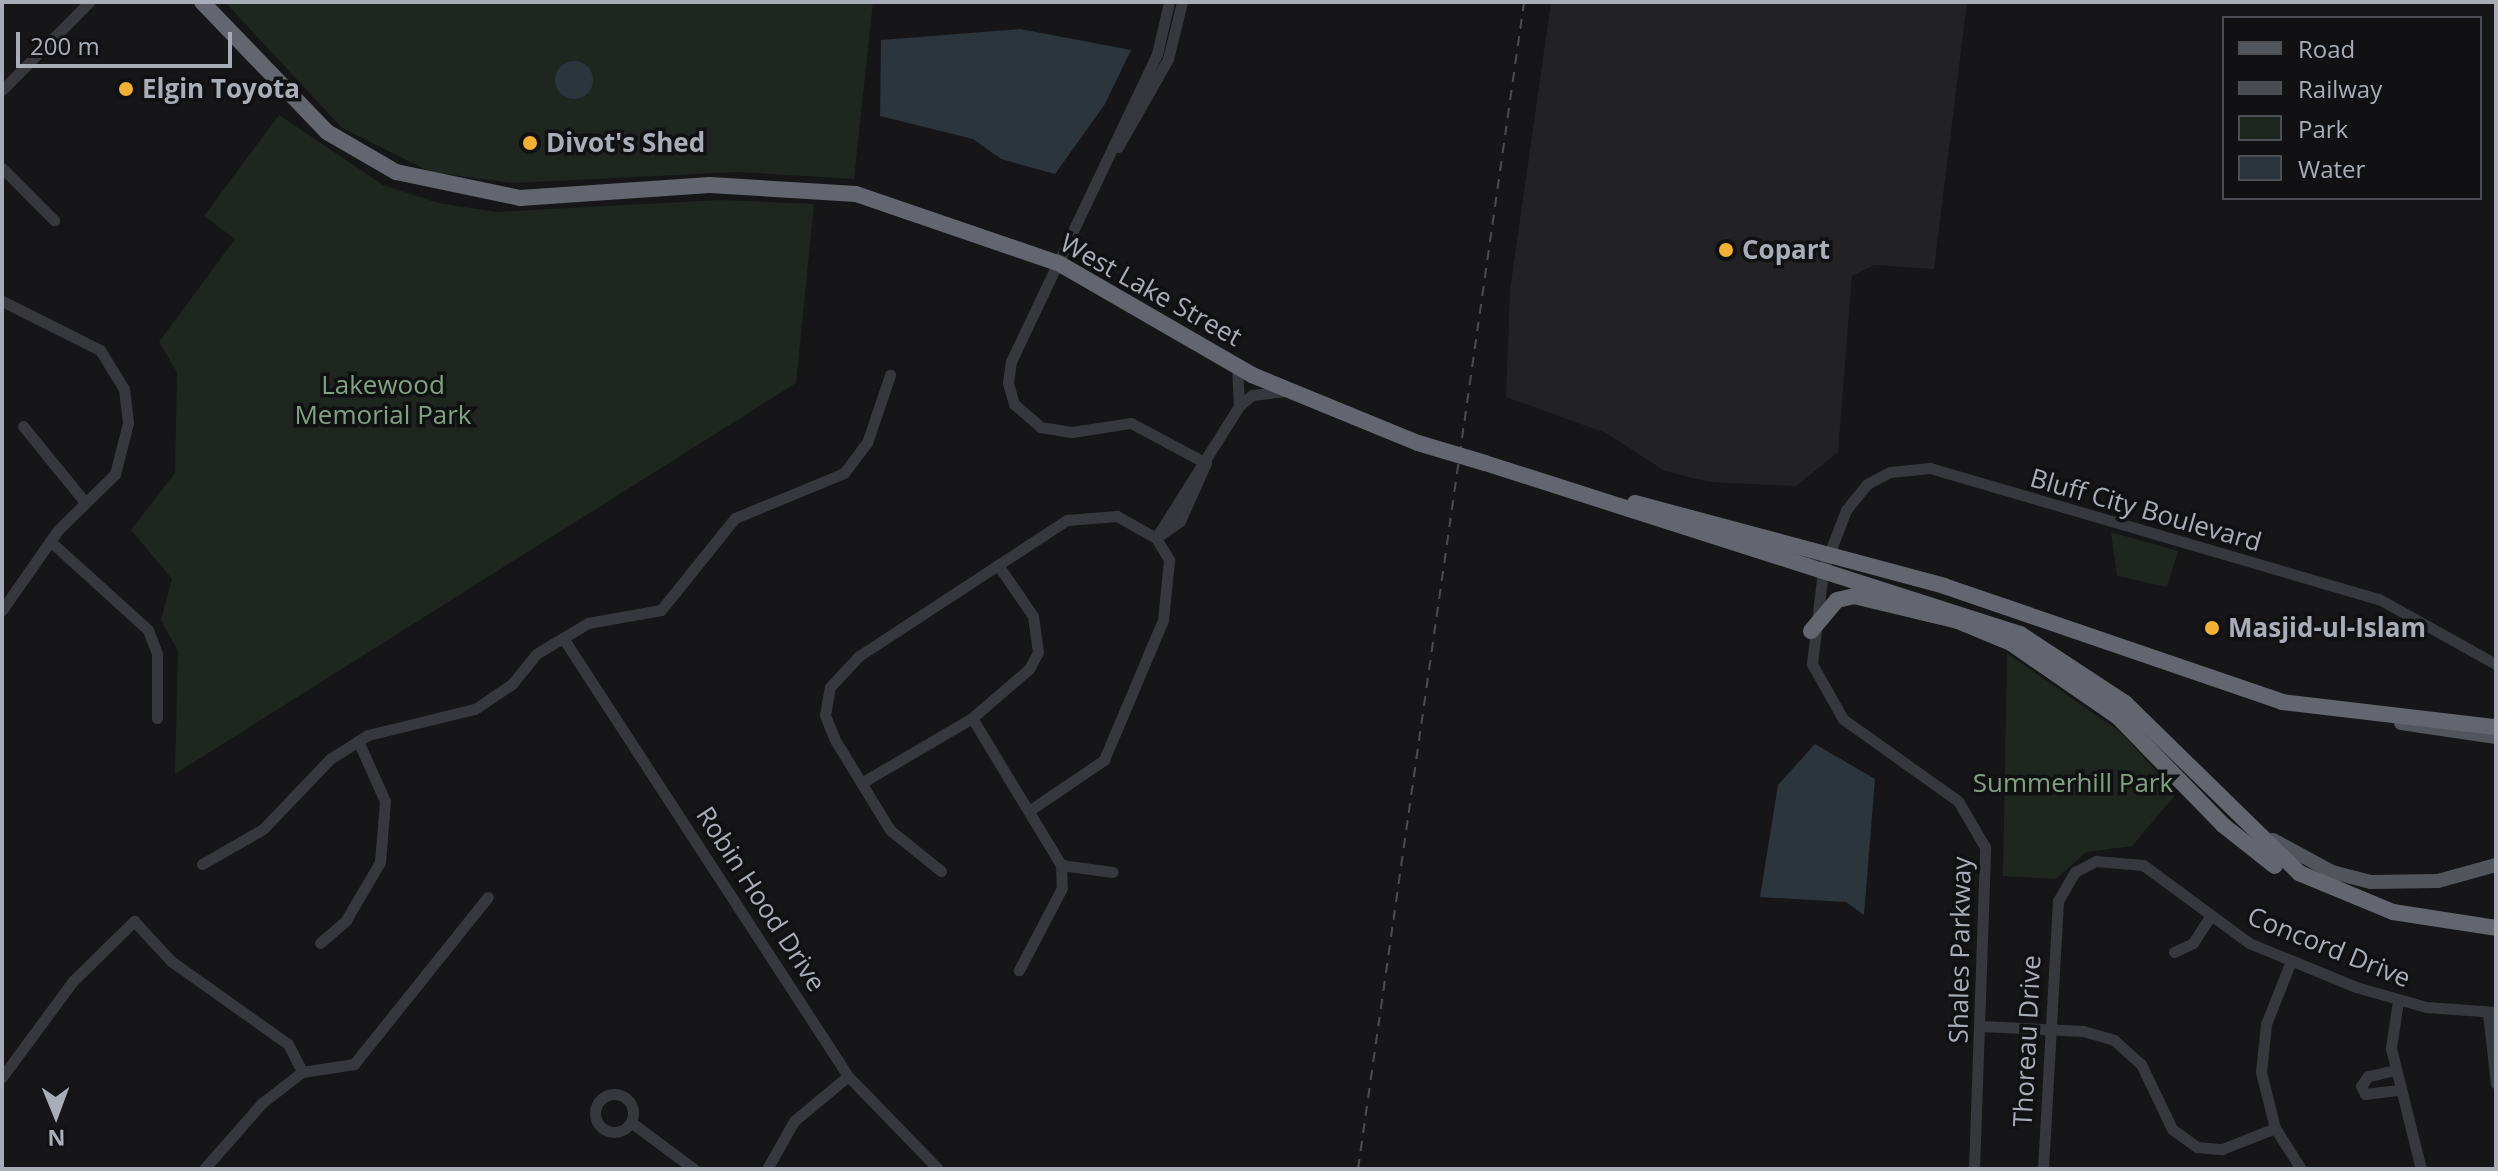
<!DOCTYPE html>
<html>
<head>
<meta charset="utf-8">
<style>
  body { margin:0 }
  #map { position:relative; width:2498px; height:1171px; overflow:hidden; background:#161618; font-family:"Open Sans",sans-serif }
  div>[style] { position:absolute }
  [style*='--x'] { left:calc(var(--x)*1px); top:calc(var(--y)*1px); width:calc(var(--w)*1px); rotate:calc(var(--a)*1deg) }
  .built>* { inset:0; background:#222225 }
  .green>* { inset:0; background:#1e261f }
  .water>* { inset:0; background:#2c353c }
  .round { border-radius:50% }
  .minor>* { height:11px; margin:-5.5px; padding:0 5.5px; transform-origin:5.5px; border-radius:5.5px; background:#37383d }
  .minor>.ring { margin:-5.5px; padding:0; box-sizing:content-box; background:none; border:11px solid #37383d; border-radius:50% }
  .major>* { height:14px; margin:-7px; padding:0 7px; transform-origin:7px; border-radius:7px; background:#53555c }
  .highway>* { height:16px; margin:-8px; padding:0 8px; transform-origin:8px; border-radius:8px; background:#63666e }
  .rail>* { height:2px; margin-top:-1px; transform-origin:0; background:repeating-linear-gradient(90deg,#4a4c52 0 10px,transparent 0 18px) }
  .highway-bridge>* { height:16px; margin:-8px; padding:0 8px; transform-origin:8px; border-radius:8px; background:#63666e }
  .dots>* { width:22px; height:22px; translate:-50% -50%; box-sizing:border-box; border:4px solid #111113; border-radius:50% }
  span { translate:-50% -50%; white-space:nowrap; text-align:center; line-height:1.15; -webkit-text-stroke:7px #111113; paint-order:stroke }
  .poi-label { font-size:26px; color:#a8adb8; font-weight:700 }
  .left { translate:0 -50%; text-align:left }
  .street-label { font-size:26px; color:#a8adb8 }
  .park-label { font-size:26px; color:#7fa381 }
  .frame { position:absolute; inset:0; border:4px solid #a8adb8; pointer-events:none }
  .legend { position:absolute; left:2222px; top:16px; width:260px; height:184px; box-sizing:border-box; background:#111113; border:2px solid #4d4f55; margin:0; padding:10px 14px; list-style:none; font-size:24px; color:#a8adb8 }
  .legend li { display:flex; align-items:center; gap:16px; height:40px }
  .legend b { width:40px; border:2px solid #4d4f55 }
  .north { position:absolute; left:16px; top:1075px; width:80px; height:80px; -webkit-text-stroke:6px #111113; paint-order:stroke; rotate:179deg; font-size:22px; font-weight:700; line-height:32px; text-align:center; color:#a8adb8 }
  .north::after { content:''; display:block; margin:auto; width:28px; height:36px; background:#a8adb8; clip-path:polygon(50% 0,100% 100%,50% 72%,0 100%) }
  .scale { position:absolute; left:16px; top:32px; width:216px; height:36px; box-sizing:border-box; border:4px solid #a8adb8; border-top:0; padding-left:10px; font-size:24px; line-height:28px; white-space:nowrap; color:#a8adb8; -webkit-text-stroke:6px #111113; paint-order:stroke }
</style>
</head>
<body>
<div id="map">
  <div class="built">
    <i style="clip-path:polygon(1551px 2px,1967px 2px,1934px 269px,1874px 265px,1852px 276px,1838px 452px,1796px 486px,1709px 482px,1665px 471px,1606px 433px,1506px 397px,1510px 290px)"></i>
  </div>
  <div class="green">
    <i style="clip-path:polygon(225px 2px,873px 2px,854px 179px,739px 172px,512px 183px,431px 172px,342px 128px)"></i>
    <i style="clip-path:polygon(279px 115px,383px 185px,438px 203px,496px 212px,720px 200px,814px 204px,796px 383px,175px 774px,178px 651px,161px 620px,172px 579px,131px 530px,175px 473px,177px 372px,159px 342px,235px 239px,204px 216px)"></i>
    <i style="clip-path:polygon(2111px 532px,2178px 551px,2167px 587px,2117px 576px)"></i>
    <i style="clip-path:polygon(2007px 653px,2120px 732px,2177px 793px,2132px 846px,2086px 852px,2056px 879px,2003px 876px)"></i>
  </div>
  <div class="water">
    <i style="clip-path:polygon(1020px 29px,1131px 50px,1105px 104px,1055px 174px,1001px 159px,973px 139px,880px 116px,881px 40px)"></i>
    <i class="round" style="left:555px;top:61px;width:38px;height:38px"></i>
    <i style="clip-path:polygon(1815px 744px,1875px 779px,1864px 915px,1846px 902px,1760px 897px,1778px 785px)"></i>
  </div>
  <div class="minor">
    <i style="--x:1169;--y:2;--w:53;--a:103"></i>
    <i style="--x:1157;--y:54;--w:340;--a:115.4"></i>
    <i style="--x:1011;--y:361;--w:22;--a:98"></i>
    <i style="--x:1008;--y:383;--w:22;--a:74"></i>
    <i style="--x:1014;--y:404;--w:35;--a:41"></i>
    <i style="--x:1040;--y:427;--w:32;--a:9"></i>
    <i style="--x:1072;--y:432;--w:60;--a:-8.7"></i>
    <i style="--x:1131;--y:423;--w:85;--a:28.1"></i>
    <i style="--x:2;--y:90;--w:124;--a:-45.3"></i>
    <i style="--x:1118;--y:147;--w:101;--a:-60.4"></i>
    <i style="--x:1168;--y:59;--w:59;--a:-76.2"></i>
    <i style="--x:2;--y:168;--w:74;--a:45"></i>
    <i style="--x:2;--y:301;--w:110;--a:26.6"></i>
    <i style="--x:100;--y:350;--w:46;--a:58.4"></i>
    <i style="--x:124;--y:389;--w:34;--a:83"></i>
    <i style="--x:128;--y:423;--w:53;--a:104.3"></i>
    <i style="--x:115;--y:474;--w:80;--a:135.5"></i>
    <i style="--x:58;--y:530;--w:98;--a:125"></i>
    <i style="--x:1237;--y:366;--w:40;--a:87.1"></i>
    <i style="--x:23;--y:426;--w:97;--a:50.9"></i>
    <i style="--x:1156;--y:538;--w:156;--a:-57.8"></i>
    <i style="--x:1239;--y:406;--w:17;--a:-40"></i>
    <i style="--x:1252;--y:395;--w:31;--a:-7"></i>
    <i style="--x:1156;--y:538;--w:29;--a:-35"></i>
    <i style="--x:1180;--y:521;--w:64;--a:-65.9"></i>
    <i style="--x:50;--y:541;--w:132;--a:42.2"></i>
    <i style="--x:148;--y:630;--w:26;--a:69"></i>
    <i style="--x:157;--y:654;--w:64;--a:90"></i>
    <i style="--x:563;--y:638;--w:523;--a:56.95"></i>
    <i style="--x:848;--y:1076;--w:129;--a:45.9"></i>
    <i style="--x:972;--y:718;--w:172;--a:58.8"></i>
    <i style="--x:1061;--y:865;--w:23;--a:88"></i>
    <i style="--x:1062;--y:888;--w:93;--a:117.7"></i>
    <i style="--x:863;--y:782;--w:126;--a:-30.4"></i>
    <i style="--x:972;--y:718;--w:75;--a:-40.7"></i>
    <i style="--x:1029;--y:669;--w:19;--a:-62"></i>
    <i style="--x:1038;--y:652;--w:36;--a:-98"></i>
    <i style="--x:1033;--y:616;--w:62;--a:-124.5"></i>
    <i style="--x:202;--y:864;--w:70;--a:-29.8"></i>
    <i style="--x:263;--y:829;--w:97;--a:-46.3"></i>
    <i style="--x:330;--y:759;--w:45;--a:-32.3"></i>
    <i style="--x:368;--y:735;--w:110;--a:-13.7"></i>
    <i style="--x:475;--y:709;--w:45;--a:-34"></i>
    <i style="--x:512;--y:684;--w:38;--a:-51"></i>
    <i style="--x:536;--y:654;--w:61;--a:-30.8"></i>
    <i style="--x:588;--y:623;--w:74;--a:-10.1"></i>
    <i style="--x:661;--y:610;--w:118;--a:-51.2"></i>
    <i style="--x:735;--y:518;--w:118;--a:-22.4"></i>
    <i style="--x:844;--y:473;--w:38;--a:-53"></i>
    <i style="--x:867;--y:443;--w:72;--a:-71.3"></i>
    <i style="--x:1061;--y:865;--w:52;--a:7.7"></i>
    <i style="--x:941;--y:871;--w:65;--a:-141.2"></i>
    <i style="--x:890;--y:830;--w:105;--a:-121.4"></i>
    <i style="--x:835;--y:740;--w:27;--a:-112"></i>
    <i style="--x:825;--y:715;--w:28;--a:-80"></i>
    <i style="--x:830;--y:687;--w:42;--a:-46.9"></i>
    <i style="--x:859;--y:656;--w:249;--a:-33.2"></i>
    <i style="--x:1067;--y:520;--w:50;--a:-4.6"></i>
    <i style="--x:1117;--y:516;--w:45;--a:29.4"></i>
    <i style="--x:1156;--y:538;--w:26;--a:59"></i>
    <i style="--x:1169;--y:560;--w:60;--a:95.7"></i>
    <i style="--x:1163;--y:620;--w:152;--a:112.9"></i>
    <i style="--x:1104;--y:760;--w:86;--a:145.9"></i>
    <i style="--x:320;--y:943;--w:35;--a:-41"></i>
    <i style="--x:346;--y:920;--w:67;--a:-59.6"></i>
    <i style="--x:380;--y:862;--w:61;--a:-85.3"></i>
    <i style="--x:385;--y:801;--w:66;--a:-114.2"></i>
    <i style="--x:2174;--y:952;--w:21;--a:-25"></i>
    <i style="--x:2193;--y:943;--w:31;--a:-57"></i>
    <i style="--x:2291;--y:961;--w:68;--a:111.6"></i>
    <i style="--x:2266;--y:1024;--w:48;--a:95.9"></i>
    <i style="--x:2261;--y:1072;--w:58;--a:76"></i>
    <i style="--x:2275;--y:1128;--w:49;--a:57.6"></i>
    <i style="--x:2398;--y:1001;--w:48;--a:98.5"></i>
    <i style="--x:2391;--y:1048;--w:125;--a:76.1"></i>
    <i style="--x:2488;--y:1013;--w:71;--a:83.6"></i>
    <i style="--x:1981;--y:1026;--w:102;--a:2.8"></i>
    <i style="--x:2083;--y:1031;--w:32;--a:16"></i>
    <i style="--x:2114;--y:1040;--w:36;--a:42"></i>
    <i style="--x:2141;--y:1064;--w:72;--a:64.5"></i>
    <i style="--x:2172;--y:1129;--w:31;--a:36"></i>
    <i style="--x:2197;--y:1147;--w:25;--a:5"></i>
    <i style="--x:2222;--y:1149;--w:57;--a:-21.6"></i>
    <i style="--x:2395;--y:1070;--w:28;--a:167"></i>
    <i style="--x:2368;--y:1076;--w:12;--a:125"></i>
    <i style="--x:2361;--y:1086;--w:9;--a:63"></i>
    <i style="--x:2365;--y:1094;--w:34;--a:-7"></i>
    <i style="--x:302;--y:1072;--w:53;--a:-8.7"></i>
    <i style="--x:354;--y:1064;--w:214;--a:-51.3"></i>
    <i style="--x:2;--y:1077;--w:119;--a:-53.5"></i>
    <i style="--x:73;--y:981;--w:86;--a:-44.5"></i>
    <i style="--x:134;--y:921;--w:54;--a:47.2"></i>
    <i style="--x:171;--y:961;--w:143;--a:35.4"></i>
    <i style="--x:288;--y:1044;--w:31;--a:63"></i>
    <i class="ring" style="left:595px;top:1094px;width:27px;height:27px"></i>
    <i style="--x:632;--y:1123;--w:77;--a:36.6"></i>
    <i style="--x:204;--y:1169;--w:88;--a:-48.7"></i>
    <i style="--x:262;--y:1103;--w:51;--a:-37.8"></i>
    <i style="--x:767;--y:1169;--w:55;--a:-60.6"></i>
    <i style="--x:794;--y:1121;--w:70;--a:-39.8"></i>
    <i style="--x:1974;--y:1169;--w:322;--a:-88"></i>
    <i style="--x:1985;--y:847;--w:53;--a:-120.4"></i>
    <i style="--x:1958;--y:801;--w:141;--a:-144.5"></i>
    <i style="--x:1843;--y:719;--w:63;--a:-119.4"></i>
    <i style="--x:1812;--y:664;--w:95;--a:-83.3"></i>
    <i style="--x:1823;--y:570;--w:64;--a:-69"></i>
    <i style="--x:1846;--y:510;--w:33;--a:-51"></i>
    <i style="--x:1867;--y:484;--w:26;--a:-28"></i>
    <i style="--x:1890;--y:472;--w:40;--a:-5.7"></i>
    <i style="--x:1930;--y:468;--w:468;--a:16.3"></i>
    <i style="--x:2379;--y:599;--w:134;--a:29.1"></i>
    <i style="--x:2043;--y:1169;--w:268;--a:-86.8"></i>
    <i style="--x:2058;--y:901;--w:34;--a:-60"></i>
    <i style="--x:2075;--y:872;--w:24;--a:-28"></i>
    <i style="--x:2096;--y:861;--w:47;--a:4.9"></i>
    <i style="--x:2143;--y:865;--w:132;--a:36.3"></i>
    <i style="--x:2249;--y:943;--w:116;--a:22.4"></i>
    <i style="--x:2356;--y:987;--w:73;--a:15.9"></i>
    <i style="--x:2426;--y:1007;--w:70;--a:4.1"></i>
  </div>
  <div class="major">
    <i style="--x:2401;--y:723;--w:96;--a:8.4"></i>
    <i style="--x:2273;--y:840;--w:67;--a:28.5"></i>
    <i style="--x:2332;--y:872;--w:40;--a:14.4"></i>
    <i style="--x:2371;--y:882;--w:67;--a:-0.9"></i>
    <i style="--x:2438;--y:881;--w:60;--a:-15.4"></i>
  </div>
  <div class="highway">
    <i style="--x:202;--y:2;--w:180;--a:46.1"></i>
    <i style="--x:327;--y:132;--w:80;--a:30.1"></i>
    <i style="--x:396;--y:172;--w:127;--a:11.8"></i>
    <i style="--x:520;--y:198;--w:190;--a:-3.9"></i>
    <i style="--x:710;--y:185;--w:146;--a:3.5"></i>
    <i style="--x:856;--y:194;--w:216;--a:18.9"></i>
    <i style="--x:1060;--y:264;--w:222;--a:30"></i>
    <i style="--x:1252;--y:375;--w:179;--a:22.3"></i>
    <i style="--x:1485;--y:463;--w:562;--a:17.73"></i>
    <i style="--x:2020;--y:634;--w:126;--a:33.3"></i>
    <i style="--x:2125;--y:703;--w:243;--a:44.3"></i>
    <i style="--x:2299;--y:873;--w:102;--a:22.5"></i>
    <i style="--x:2393;--y:912;--w:104;--a:8.8"></i>
    <i style="--x:1635;--y:503;--w:320;--a:15"></i>
    <i style="--x:1944;--y:586;--w:357;--a:18.9"></i>
    <i style="--x:2282;--y:702;--w:215;--a:6.7"></i>
    <i style="--x:1811;--y:631;--w:40;--a:-50"></i>
    <i style="--x:1837;--y:600;--w:17;--a:-13"></i>
    <i style="--x:1854;--y:596;--w:107;--a:13.5"></i>
    <i style="--x:1958;--y:621;--w:57;--a:22.5"></i>
    <i style="--x:2011;--y:643;--w:130;--a:34.7"></i>
    <i style="--x:2118;--y:717;--w:151;--a:45.8"></i>
    <i style="--x:2223;--y:825;--w:66;--a:38.3"></i>
  </div>
  <div class="rail">
    <i style="--x:1358;--y:1169;--w:1179;--a:-81.9"></i>
  </div>
  <div class="highway-bridge">
    <i style="--x:1418;--y:443;--w:70;--a:16.6"></i>
  </div>
  <div class="dots">
    <i style="left:126px;top:89px;background:#f2b134"></i>
    <i style="left:530px;top:143px;background:#f2b134"></i>
    <i style="left:1726px;top:250px;background:#f2b134"></i>
    <i style="left:2212px;top:628px;background:#f2b134"></i>
  </div>
  <div class="poi-label">
    <span class="left" style="left:142px;top:89px">Elgin Toyota</span>
    <span class="left" style="left:546px;top:143px">Divot's Shed</span>
    <span class="left" style="left:1742px;top:250px">Copart</span>
    <span class="left" style="left:2228px;top:628px">Masjid-ul-Islam</span>
  </div>
  <div class="street-label">
    <span style="left:1151px;top:290px;rotate:29deg">West Lake Street</span>
    <span style="left:2146px;top:510px;rotate:16deg">Bluff City Boulevard</span>
    <span style="left:761px;top:899px;rotate:57deg">Robin Hood Drive</span>
    <span style="left:2329px;top:947px;rotate:22deg">Concord Drive</span>
    <span style="left:1960px;top:950px;rotate:-89deg">Shales Parkway</span>
    <span style="left:2027px;top:1041px;rotate:-87deg">Thoreau Drive</span>
  </div>
  <div class="park-label">
    <span style="left:383px;top:400px">Lakewood<br>Memorial Park</span>
    <span style="left:2073px;top:783px">Summerhill Park</span>
  </div>
  <div class="frame"></div>
  <ul class="legend">
  <li><b style="height:10px;background:#53555c"></b>Road</li>
  <li><b style="height:10px;background:#4a4c52"></b>Railway</li>
  <li><b style="height:22px;background:#1e261f"></b>Park</li>
  <li><b style="height:22px;background:#2c353c"></b>Water</li>
  </ul>
  <div class="north">N</div>
  <div class="scale">200 m</div>
</div>
</body>
</html>
